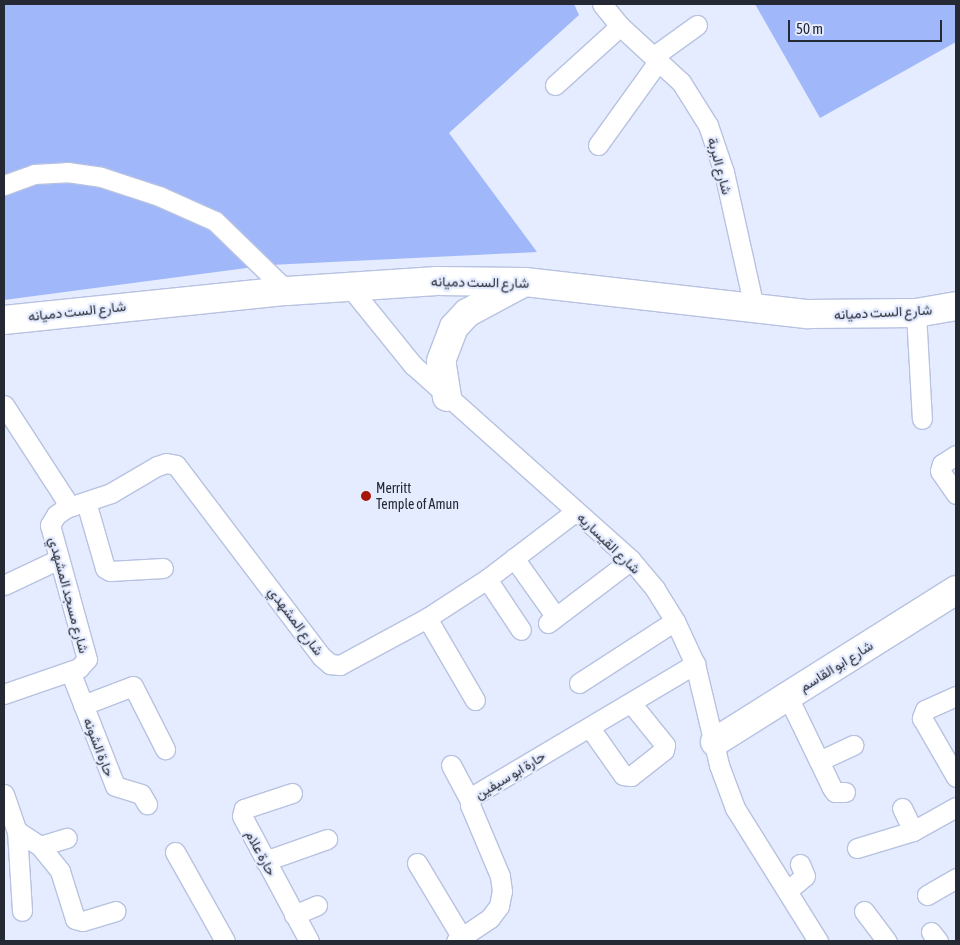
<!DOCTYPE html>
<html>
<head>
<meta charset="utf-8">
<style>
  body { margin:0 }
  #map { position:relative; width:960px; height:945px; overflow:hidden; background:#e5ecff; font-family:"Asap Condensed",Vazirmatn,sans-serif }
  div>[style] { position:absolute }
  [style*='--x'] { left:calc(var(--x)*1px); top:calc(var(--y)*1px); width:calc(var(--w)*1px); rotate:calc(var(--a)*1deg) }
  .green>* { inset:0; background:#a0b7fa }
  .roads { filter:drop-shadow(1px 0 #b7c2e1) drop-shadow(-1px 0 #b7c2e1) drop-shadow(0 1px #b7c2e1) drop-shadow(0 -1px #b7c2e1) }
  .street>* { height:19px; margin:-9.5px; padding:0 9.5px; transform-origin:9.5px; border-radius:9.5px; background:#fff }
  .secondary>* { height:28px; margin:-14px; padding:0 14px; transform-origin:14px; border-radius:14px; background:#fff }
  .dots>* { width:14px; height:14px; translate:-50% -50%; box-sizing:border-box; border:2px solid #e5ecff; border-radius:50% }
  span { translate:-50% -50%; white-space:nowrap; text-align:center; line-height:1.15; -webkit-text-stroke:4.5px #e5ecff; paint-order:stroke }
  .street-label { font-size:14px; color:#252934 }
  .poi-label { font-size:14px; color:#252934 }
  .left { translate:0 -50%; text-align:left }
  .frame { position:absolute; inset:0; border:5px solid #252934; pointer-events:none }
  .scale { position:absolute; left:788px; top:20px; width:154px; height:22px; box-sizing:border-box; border:2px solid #252934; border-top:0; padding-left:6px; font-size:15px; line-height:18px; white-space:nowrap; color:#252934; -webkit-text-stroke:4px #e5ecff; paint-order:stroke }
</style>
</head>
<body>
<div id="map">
  <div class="green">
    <i style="clip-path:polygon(4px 4px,574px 4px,579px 15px,449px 133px,537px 252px,270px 265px,4px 300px)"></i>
    <i style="clip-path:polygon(755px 4px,956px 4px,956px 42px,820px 118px)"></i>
  </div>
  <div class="roads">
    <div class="street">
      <i style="--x:602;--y:4;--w:28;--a:51"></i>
      <i style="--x:620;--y:26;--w:83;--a:42.6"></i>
      <i style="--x:681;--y:82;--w:51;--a:57.9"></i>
      <i style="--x:708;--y:125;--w:50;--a:71.2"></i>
      <i style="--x:724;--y:172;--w:138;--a:77.5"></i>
      <i style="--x:654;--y:56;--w:53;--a:-35.8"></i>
      <i style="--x:555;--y:85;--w:88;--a:-42.2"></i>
      <i style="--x:598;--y:145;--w:105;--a:-54.3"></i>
      <i style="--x:4;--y:185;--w:32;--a:-20"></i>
      <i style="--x:34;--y:174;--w:33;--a:-3"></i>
      <i style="--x:67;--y:172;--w:34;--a:8"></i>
      <i style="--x:101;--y:177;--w:61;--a:18.1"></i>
      <i style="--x:159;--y:196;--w:61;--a:24.1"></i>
      <i style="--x:215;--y:221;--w:100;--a:44.2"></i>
      <i style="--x:349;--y:286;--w:102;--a:51"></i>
      <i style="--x:413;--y:365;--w:292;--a:41.8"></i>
      <i style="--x:631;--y:560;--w:38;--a:50"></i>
      <i style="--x:655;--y:589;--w:38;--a:58"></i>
      <i style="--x:675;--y:621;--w:47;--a:65.1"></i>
      <i style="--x:695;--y:664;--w:104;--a:76.6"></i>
      <i style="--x:719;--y:765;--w:46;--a:69.6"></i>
      <i style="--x:735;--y:808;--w:157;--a:58"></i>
      <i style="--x:916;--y:313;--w:106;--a:86.8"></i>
      <i style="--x:4;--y:405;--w:112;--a:57"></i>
      <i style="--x:65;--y:499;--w:9;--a:84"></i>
      <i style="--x:66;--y:508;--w:12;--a:145"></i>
      <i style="--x:56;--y:515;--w:12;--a:121"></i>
      <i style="--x:50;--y:525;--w:139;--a:74.6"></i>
      <i style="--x:87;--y:659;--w:12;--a:132"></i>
      <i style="--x:79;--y:668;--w:79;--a:160.9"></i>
      <i style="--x:956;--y:455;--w:17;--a:147"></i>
      <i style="--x:942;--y:464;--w:7;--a:106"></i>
      <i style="--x:940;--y:471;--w:28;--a:55"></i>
      <i style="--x:86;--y:502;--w:69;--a:73.9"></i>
      <i style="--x:105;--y:568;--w:6;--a:31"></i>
      <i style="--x:110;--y:571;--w:53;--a:-3.2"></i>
      <i style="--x:66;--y:508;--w:47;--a:-18.4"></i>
      <i style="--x:111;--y:493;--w:53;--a:-30.4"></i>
      <i style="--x:157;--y:466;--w:9;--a:-18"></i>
      <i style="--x:166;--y:463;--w:10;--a:11"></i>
      <i style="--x:176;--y:465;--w:241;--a:52.8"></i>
      <i style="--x:322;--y:657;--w:11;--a:41"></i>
      <i style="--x:330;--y:664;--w:10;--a:6"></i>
      <i style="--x:340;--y:665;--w:99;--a:-28.4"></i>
      <i style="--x:427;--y:618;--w:72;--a:-33"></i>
      <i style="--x:487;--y:579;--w:112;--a:-37.4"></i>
      <i style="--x:514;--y:558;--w:72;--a:54.6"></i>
      <i style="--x:487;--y:579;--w:61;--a:56.3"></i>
      <i style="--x:4;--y:585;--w:61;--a:-25.3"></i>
      <i style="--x:427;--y:618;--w:95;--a:59.7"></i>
      <i style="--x:548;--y:623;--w:104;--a:-37.2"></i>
      <i style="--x:70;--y:671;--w:123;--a:68.6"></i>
      <i style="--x:115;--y:786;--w:27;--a:17"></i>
      <i style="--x:141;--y:794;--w:12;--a:59"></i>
      <i style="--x:579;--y:683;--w:114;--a:-32.9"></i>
      <i style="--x:956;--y:696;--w:34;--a:156"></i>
      <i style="--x:925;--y:710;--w:9;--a:111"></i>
      <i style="--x:922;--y:718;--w:68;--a:60"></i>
      <i style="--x:788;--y:697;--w:101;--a:64.2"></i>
      <i style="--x:832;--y:788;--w:5;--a:53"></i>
      <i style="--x:835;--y:792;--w:10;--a:0"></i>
      <i style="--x:83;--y:705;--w:53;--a:-20.8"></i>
      <i style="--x:133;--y:686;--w:71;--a:63.1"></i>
      <i style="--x:590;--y:728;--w:57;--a:54.9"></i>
      <i style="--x:623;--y:775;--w:8;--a:7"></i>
      <i style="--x:631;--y:776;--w:42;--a:-38.2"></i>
      <i style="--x:664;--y:750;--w:5;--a:-79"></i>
      <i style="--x:665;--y:745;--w:54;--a:-129"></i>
      <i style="--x:819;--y:761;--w:38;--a:-25"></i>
      <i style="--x:451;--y:765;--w:40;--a:62"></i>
      <i style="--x:292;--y:793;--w:51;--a:161.6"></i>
      <i style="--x:244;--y:809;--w:7;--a:106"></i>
      <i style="--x:242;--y:816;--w:142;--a:61.8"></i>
      <i style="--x:4;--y:794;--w:39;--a:71"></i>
      <i style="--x:17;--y:831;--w:27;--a:33"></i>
      <i style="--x:40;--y:846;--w:32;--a:51"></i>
      <i style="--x:60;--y:871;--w:50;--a:72.6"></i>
      <i style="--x:75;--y:919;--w:8;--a:14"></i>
      <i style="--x:83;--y:921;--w:34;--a:-17"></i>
      <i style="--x:902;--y:808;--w:25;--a:64"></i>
      <i style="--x:17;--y:831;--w:80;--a:86.4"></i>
      <i style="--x:40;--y:846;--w:28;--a:-17"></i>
      <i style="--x:857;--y:848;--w:59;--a:-16.9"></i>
      <i style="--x:913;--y:831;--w:49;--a:-29.2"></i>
      <i style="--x:175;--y:852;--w:102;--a:60.7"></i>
      <i style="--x:265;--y:861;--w:66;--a:-19.5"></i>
      <i style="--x:417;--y:863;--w:87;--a:59"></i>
      <i style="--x:787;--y:891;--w:23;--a:-40"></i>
      <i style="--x:805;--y:876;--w:13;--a:-113"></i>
      <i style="--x:927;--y:895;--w:34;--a:-30"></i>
      <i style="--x:864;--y:911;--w:38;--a:53"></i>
      <i style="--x:294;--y:915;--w:25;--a:-23"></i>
      <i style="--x:931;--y:932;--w:11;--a:52"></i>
      <i style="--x:456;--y:941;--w:41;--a:-34.1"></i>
      <i style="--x:490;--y:918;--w:15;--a:-53"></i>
      <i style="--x:499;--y:906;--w:15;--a:-79"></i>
      <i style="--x:502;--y:891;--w:15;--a:-98"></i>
      <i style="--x:500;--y:876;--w:77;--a:-112.9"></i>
      <i style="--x:470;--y:805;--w:8;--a:-83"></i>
      <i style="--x:471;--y:797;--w:261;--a:-30.7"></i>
    </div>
    <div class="secondary">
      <i style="--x:4;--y:320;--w:284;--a:-5.9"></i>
      <i style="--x:287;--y:291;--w:150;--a:-3.8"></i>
      <i style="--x:437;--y:281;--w:88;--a:0.7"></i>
      <i style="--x:525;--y:282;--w:285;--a:6.5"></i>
      <i style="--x:808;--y:314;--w:108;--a:-0.5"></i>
      <i style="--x:916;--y:313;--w:41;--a:-9.9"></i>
      <i style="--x:447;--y:397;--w:36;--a:-99"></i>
      <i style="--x:441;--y:361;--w:36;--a:-69"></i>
      <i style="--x:454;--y:327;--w:19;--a:-47"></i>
      <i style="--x:467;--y:313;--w:64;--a:-28.2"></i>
      <i style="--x:715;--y:742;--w:285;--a:-32.2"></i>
    </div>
  </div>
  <div class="dots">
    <i style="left:366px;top:496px;background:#a8160a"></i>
  </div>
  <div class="street-label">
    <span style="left:720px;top:166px;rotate:75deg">شارع البربة</span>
    <span style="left:480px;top:282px;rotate:1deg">شارع الست دميانه</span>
    <span style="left:77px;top:311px;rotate:-6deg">شارع الست دميانه</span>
    <span style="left:883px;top:312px;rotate:-3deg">شارع الست دميانه</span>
    <span style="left:609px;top:543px;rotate:44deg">شارع القيساريه</span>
    <span style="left:69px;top:595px;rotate:75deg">شارع مسجد المشهدي</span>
    <span style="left:296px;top:621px;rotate:53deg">شارع المشهدي</span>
    <span style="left:836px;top:666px;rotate:-32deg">شارع ابو القاسم</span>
    <span style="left:99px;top:747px;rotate:69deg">حارة الشونه</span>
    <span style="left:510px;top:775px;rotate:-31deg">حارة ابو سيفين</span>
    <span style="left:261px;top:853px;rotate:62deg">حارة علام</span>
  </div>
  <div class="poi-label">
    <span class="left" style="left:376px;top:496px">Merritt<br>Temple of Amun</span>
  </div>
  <div class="frame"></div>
  <div class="scale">50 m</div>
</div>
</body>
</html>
